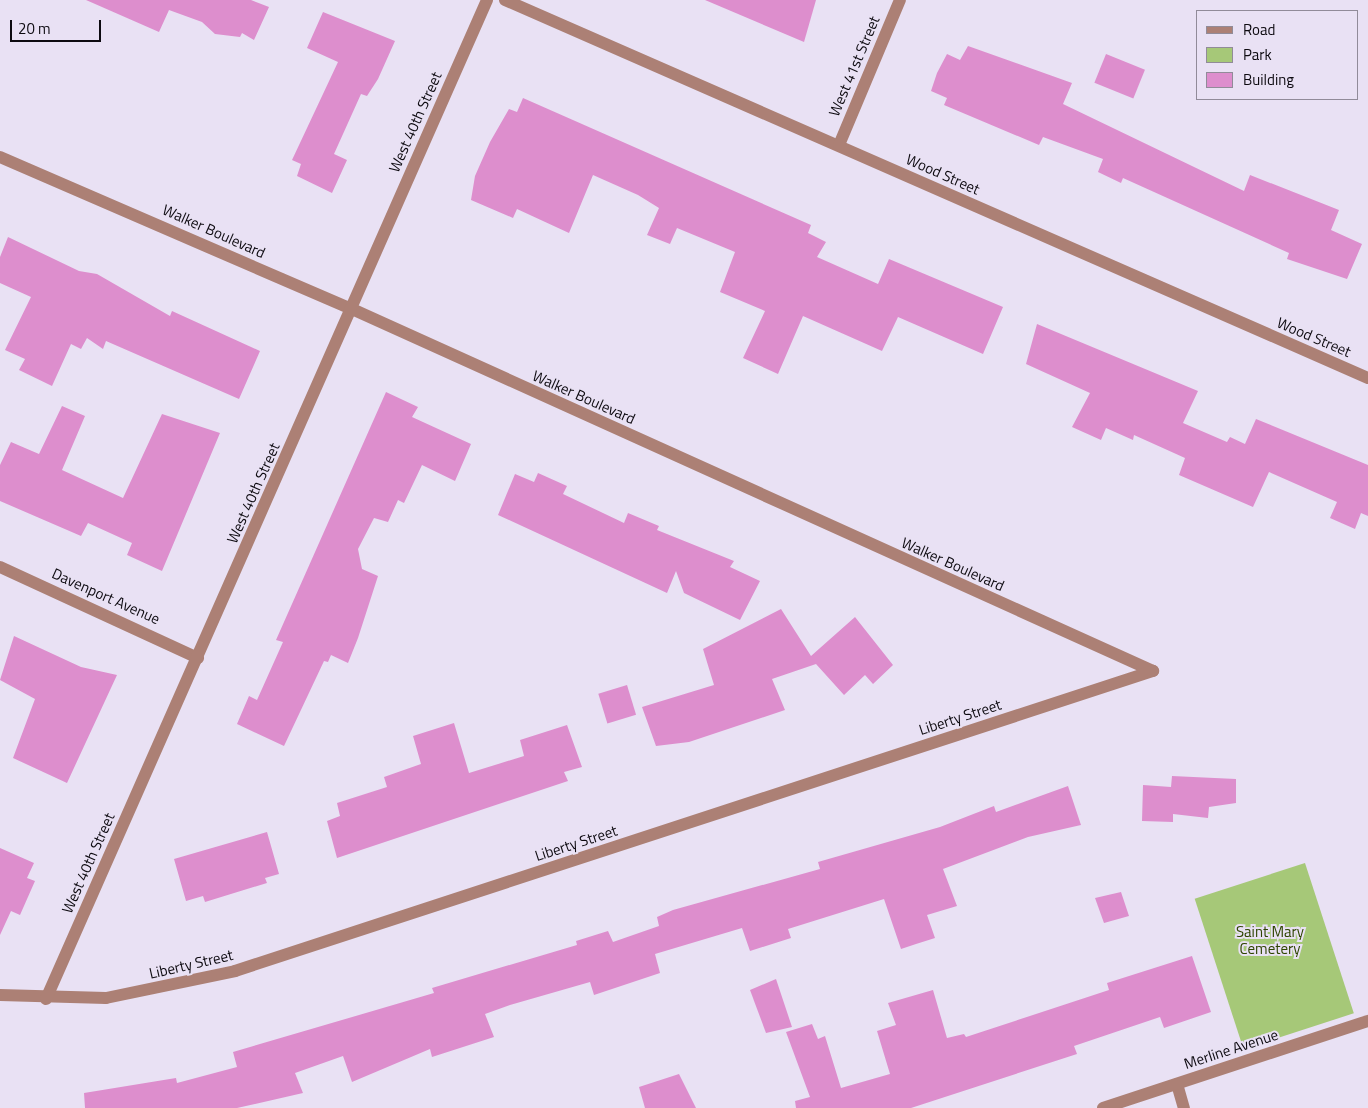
<!DOCTYPE html>
<html>
<head>
<meta charset="utf-8">
<style>
  body { margin:0 }
  #map { position:relative; width:1368px; height:1108px; overflow:hidden; background:#e9e1f4; font-family:"Titillium Web",sans-serif }
  div>[style] { position:absolute }
  [style*='--x'] { left:calc(var(--x)*1px); top:calc(var(--y)*1px); width:calc(var(--w)*1px); rotate:calc(var(--a)*1deg) }
  .green>* { inset:0; background:#a6c878; transform-origin:0 0 }
  .building>* { inset:0; background:#dd8ecd; transform-origin:0 0 }
  .minor>* { height:12px; margin:-6px; padding:0 6px; transform-origin:6px; border-radius:6px; background:#ac8075 }
  span { translate:-50% -50%; white-space:nowrap; text-align:center; line-height:1.15; -webkit-text-stroke:4px #e9e1f4; paint-order:stroke }
  .street-label { font-size:15px; color:#0d0a10 }
  .park-label { font-size:15px; color:#2e4400 }
  .legend { position:absolute; left:1196px; top:10px; width:162px; height:90px; box-sizing:border-box; background:#e9e1f4; border:1px solid #918b99; margin:0; padding:6px 9px; list-style:none; font-size:15px; color:#0d0a10 }
  .legend li { display:flex; align-items:center; gap:10px; height:25px }
  .legend b { width:25px; border:1px solid #918b99 }
  .scale { position:absolute; left:10px; top:20px; width:91px; height:22px; box-sizing:border-box; border:2px solid #0d0a10; border-top:0; padding-left:6px; font-size:15px; line-height:18px; white-space:nowrap; color:#0d0a10; -webkit-text-stroke:4px #e9e1f4; paint-order:stroke }
</style>
</head>
<body>
<div id="map">
  <div class="green">
    <i style="left:1305px;top:863px;width:158px;height:116px;rotate:72deg"></i>
  </div>
  <div class="building">
    <i style="clip-path:polygon(86px 0,251px 0,269px 7px,254px 40px,242px 33px,240px 37px,215px 34px,202px 22px,169px 10px,159px 32px)"></i>
    <i style="clip-path:polygon(705px 0,816px 0,804px 42px)"></i>
    <i style="clip-path:polygon(323px 12px,395px 41px,378px 79px,367px 96px,361px 94px,334px 154px,347px 160px,332px 193px,297px 176px,301px 164px,292px 160px,338px 62px,307px 48px)"></i>
    <i style="clip-path:polygon(968px 46px,1072px 83px,1063px 104px,1244px 191px,1250px 175px,1339px 210px,1331px 230px,1362px 244px,1347px 279px,1287px 259px,1289px 253px,1123px 178px,1121px 183px,1098px 172px,1103px 159px,1043px 137px,1039px 145px,944px 105px,947px 98px,931px 91px,937px 73px,947px 54px,960px 60px)"></i>
    <i style="left:1106px;top:54px;width:42px;height:31px;rotate:22deg"></i>
    <i style="clip-path:polygon(523px 98px,811px 225px,808px 233px,826px 242px,817px 257px,878px 284px,889px 259px,1003px 307px,983px 354px,898px 317px,882px 351px,803px 316px,778px 374px,743px 358px,765px 311px,720px 292px,735px 252px,677px 228px,670px 244px,647px 235px,659px 208px,638px 195px,593px 175px,569px 233px,517px 209px,513px 218px,471px 200px,475px 176px,490px 142px,509px 109px,517px 112px)"></i>
    <i style="clip-path:polygon(8px 237px,79px 271px,97px 274px,170px 316px,172px 311px,260px 351px,239px 399px,106px 341px,103px 349px,87px 338px,81px 349px,71px 344px,52px 386px,19px 370px,25px 359px,5px 350px,31px 297px,0 283px,0 257px)"></i>
    <i style="clip-path:polygon(1037px 324px,1198px 391px,1183px 423px,1227px 442px,1230px 437px,1245px 444px,1256px 419px,1368px 465px,1368px 516px,1361px 513px,1355px 529px,1330px 518px,1337px 502px,1269px 472px,1253px 507px,1179px 475px,1185px 458px,1134px 435px,1133px 440px,1106px 428px,1101px 440px,1072px 427px,1090px 393px,1026px 364px)"></i>
    <i style="clip-path:polygon(386px 392px,418px 407px,412px 417px,471px 444px,455px 481px,422px 465px,404px 503px,398px 500px,388px 522px,374px 518px,358px 549px,362px 569px,378px 576px,358px 638px,348px 663px,331px 655px,328px 662px,324px 661px,284px 746px,237px 724px,249px 696px,257px 700px,283px 642px,276px 640px)"></i>
    <i style="clip-path:polygon(62px 406px,85px 416px,62px 470px,123px 498px,162px 414px,220px 433px,162px 571px,127px 555px,132px 543px,88px 523px,81px 536px,0 501px,0 465px,11px 442px,39px 454px)"></i>
    <i style="clip-path:polygon(538px 473px,567px 486px,563px 494px,624px 523px,628px 513px,659px 526px,657px 530px,734px 561px,730px 567px,760px 581px,740px 620px,684px 593px,676px 571px,667px 593px,498px 515px,515px 474px,534px 482px)"></i>
    <i style="clip-path:polygon(781px 609px,811px 656px,855px 617px,893px 665px,873px 684px,865px 675px,844px 695px,816px 664px,772px 679px,785px 710px,689px 742px,656px 746px,642px 707px,714px 685px,703px 649px)"></i>
    <i style="clip-path:polygon(14px 636px,81px 667px,117px 675px,67px 783px,13px 758px,35px 699px,0 680px)"></i>
    <i style="left:627px;top:685px;width:31px;height:30px;rotate:73deg"></i>
    <i style="clip-path:polygon(454px 723px,469px 773px,524px 756px,520px 740px,567px 725px,582px 767px,564px 772px,568px 781px,337px 858px,327px 821px,340px 816px,337px 803px,387px 787px,384px 777px,421px 764px,413px 736px)"></i>
    <i style="clip-path:polygon(1172px 776px,1236px 779px,1236px 803px,1209px 807px,1208px 818px,1173px 814px,1173px 822px,1142px 821px,1143px 785px,1171px 787px)"></i>
    <i style="clip-path:polygon(1068px 786px,1081px 825px,1028px 837px,943px 869px,957px 906px,927px 915px,935px 938px,916px 944px,901px 949px,884px 899px,788px 929px,791px 938px,750px 951px,742px 928px,655px 954px,660px 973px,594px 995px,590px 982px,510px 1005px,485px 1014px,494px 1037px,432px 1057px,430px 1049px,352px 1082px,343px 1056px,295px 1073px,303px 1093px,237px 1108px,85px 1108px,84px 1093px,176px 1078px,177px 1083px,237px 1067px,233px 1052px,434px 993px,432px 988px,577px 945px,576px 941px,608px 931px,613px 942px,659px 926px,657px 917px,673px 910px,820px 869px,818px 862px,940px 827px,994px 806px,996px 812px)"></i>
    <i style="clip-path:polygon(267px 832px,279px 874px,265px 878px,267px 883px,205px 902px,203px 896px,186px 901px,174px 859px)"></i>
    <i style="clip-path:polygon(0 848px,34px 863px,27px 878px,35px 881px,20px 915px,11px 911px,0 935px)"></i>
    <i style="clip-path:polygon(1121px 892px,1129px 916px,1104px 923px,1095px 898px)"></i>
    <i style="clip-path:polygon(1192px 956px,1211px 1012px,1164px 1028px,1160px 1017px,1074px 1046px,1077px 1054px,911px 1108px,796px 1108px,795px 1101px,810px 1097px,786px 1032px,812px 1024px,818px 1039px,825px 1036px,841px 1088px,890px 1074px,877px 1031px,896px 1025px,888px 1003px,933px 990px,947px 1038px,964px 1034px,966px 1037px,1109px 990px,1107px 983px)"></i>
    <i style="clip-path:polygon(776px 979px,792px 1027px,766px 1033px,750px 990px)"></i>
    <i style="clip-path:polygon(679px 1074px,696px 1108px,645px 1108px,639px 1087px)"></i>
  </div>
  <div class="minor">
    <i style="--x:505;--y:0;--w:942;--a:23.65"></i>
    <i style="--x:839;--y:145;--w:157;--a:-67.2"></i>
    <i style="--x:0;--y:157;--w:383;--a:23.4"></i>
    <i style="--x:352;--y:309;--w:879;--a:24.32"></i>
    <i style="--x:0;--y:567;--w:218;--a:24.7"></i>
    <i style="--x:0;--y:995;--w:106;--a:1.6"></i>
    <i style="--x:106;--y:998;--w:132;--a:-11.8"></i>
    <i style="--x:235;--y:971;--w:966;--a:-18.1"></i>
    <i style="--x:46;--y:999;--w:1092;--a:-66.18"></i>
    <i style="--x:1177;--y:1084;--w:25;--a:74"></i>
    <i style="--x:1103;--y:1108;--w:279;--a:-18.2"></i>
  </div>
  <div class="street-label">
    <span style="left:854px;top:66px;rotate:-67deg">West 41st Street</span>
    <span style="left:415px;top:122px;rotate:-66deg">West 40th Street</span>
    <span style="left:943px;top:174px;rotate:24deg">Wood Street</span>
    <span style="left:214px;top:231px;rotate:24deg">Walker Boulevard</span>
    <span style="left:1314px;top:337px;rotate:23deg">Wood Street</span>
    <span style="left:584px;top:397px;rotate:24deg">Walker Boulevard</span>
    <span style="left:253px;top:493px;rotate:-66deg">West 40th Street</span>
    <span style="left:953px;top:564px;rotate:24deg">Walker Boulevard</span>
    <span style="left:106px;top:596px;rotate:24deg">Davenport Avenue</span>
    <span style="left:960px;top:717px;rotate:-18deg">Liberty Street</span>
    <span style="left:576px;top:843px;rotate:-18deg">Liberty Street</span>
    <span style="left:88px;top:863px;rotate:-66deg">West 40th Street</span>
    <span style="left:191px;top:964px;rotate:-13deg">Liberty Street</span>
    <span style="left:1231px;top:1049px;rotate:-18deg">Merline Avenue</span>
  </div>
  <div class="park-label">
    <span style="left:1270px;top:940px">Saint Mary<br>Cemetery</span>
  </div>
  <ul class="legend">
  <li><b style="height:6px;background:#ac8075"></b>Road</li>
  <li><b style="height:14px;background:#a6c878"></b>Park</li>
  <li><b style="height:14px;background:#dd8ecd"></b>Building</li>
  </ul>
  <div class="scale">20 m</div>
</div>
</body>
</html>
